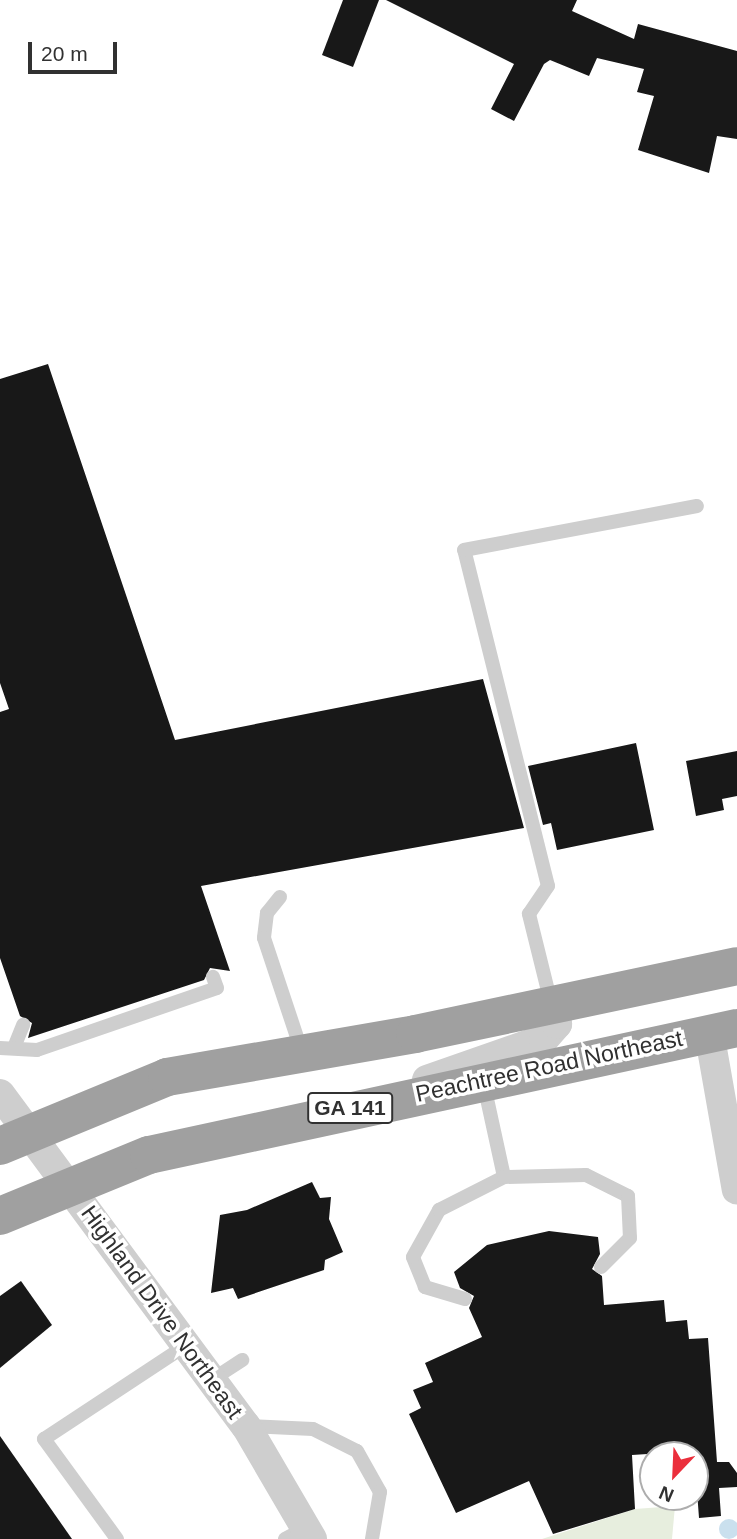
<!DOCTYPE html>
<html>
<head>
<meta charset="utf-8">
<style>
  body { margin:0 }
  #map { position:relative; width:737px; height:1539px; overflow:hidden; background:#fff; font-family:Arial,sans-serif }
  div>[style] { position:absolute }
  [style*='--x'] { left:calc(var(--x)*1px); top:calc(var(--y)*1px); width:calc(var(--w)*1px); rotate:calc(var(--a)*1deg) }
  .green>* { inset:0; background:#e7eede }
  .water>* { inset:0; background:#cae0ee }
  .round { border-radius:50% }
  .building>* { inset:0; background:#181818 }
  .service>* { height:14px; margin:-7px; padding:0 7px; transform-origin:7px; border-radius:7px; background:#cecece }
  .minor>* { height:30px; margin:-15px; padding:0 15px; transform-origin:15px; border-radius:15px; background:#cecece }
  .trunk>* { height:38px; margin:-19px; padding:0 19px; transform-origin:19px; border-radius:19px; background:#a0a0a0 }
  span { translate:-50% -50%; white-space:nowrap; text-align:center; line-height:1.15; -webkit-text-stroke:7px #fff; paint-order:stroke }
  .shield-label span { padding:2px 5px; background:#fff; border:2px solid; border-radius:5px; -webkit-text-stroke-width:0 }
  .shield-label { font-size:21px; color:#313131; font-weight:700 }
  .street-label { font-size:23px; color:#313131 }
  .north { position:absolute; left:639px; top:1441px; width:70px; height:70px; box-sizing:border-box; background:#fff; border:2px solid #adadad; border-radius:50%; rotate:203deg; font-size:19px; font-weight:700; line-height:28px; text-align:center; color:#313131 }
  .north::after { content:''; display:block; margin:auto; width:24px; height:32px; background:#eb2f3c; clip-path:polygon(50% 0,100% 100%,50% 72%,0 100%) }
  .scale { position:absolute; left:28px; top:42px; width:89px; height:32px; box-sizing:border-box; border:4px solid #313131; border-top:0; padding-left:9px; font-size:21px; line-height:24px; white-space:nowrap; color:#313131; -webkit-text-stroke:5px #fff; paint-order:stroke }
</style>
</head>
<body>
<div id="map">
  <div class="green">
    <i style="clip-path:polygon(675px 1506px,672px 1539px,542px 1539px,635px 1509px)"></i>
  </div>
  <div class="water">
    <i class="round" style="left:719px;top:1519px;width:20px;height:20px"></i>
  </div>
  <div class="building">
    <i style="clip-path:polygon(343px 0,379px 0,353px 67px,322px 55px)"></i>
    <i style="clip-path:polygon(386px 0,577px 0,572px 11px,634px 39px,638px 24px,737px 51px,737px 139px,717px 136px,709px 173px,638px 150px,654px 96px,637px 92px,644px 69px,597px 58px,589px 76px,550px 60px,544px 64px,514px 121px,491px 109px,514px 64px)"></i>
    <i style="clip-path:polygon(48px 364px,175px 740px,483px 679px,524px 828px,201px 886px,230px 971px,210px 968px,204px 980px,28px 1038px,32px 1023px,20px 1016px,0 958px,0 712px,9px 709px,0 683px,0 379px)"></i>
    <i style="clip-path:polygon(636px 743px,654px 830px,557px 850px,551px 823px,543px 825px,528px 766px)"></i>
    <i style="clip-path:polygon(737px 751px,737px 796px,722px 799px,724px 810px,696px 816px,686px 761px)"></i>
    <i style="clip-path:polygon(312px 1182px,320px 1198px,331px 1197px,329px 1219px,343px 1252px,325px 1260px,324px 1270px,238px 1299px,233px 1288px,211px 1293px,220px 1215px,247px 1210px)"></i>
    <i style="clip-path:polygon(549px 1231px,598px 1237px,600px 1254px,592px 1269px,602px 1276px,604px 1305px,664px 1300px,666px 1322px,687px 1320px,689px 1339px,708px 1338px,717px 1462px,729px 1462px,737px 1473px,737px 1487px,719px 1488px,721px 1516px,699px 1518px,694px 1451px,632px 1455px,635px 1509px,553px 1534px,529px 1481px,456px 1513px,409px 1414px,421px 1408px,413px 1390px,433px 1382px,425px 1363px,482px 1337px,469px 1308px,474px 1296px,460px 1288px,454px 1272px,487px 1245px)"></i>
    <i style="clip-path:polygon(21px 1281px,52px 1325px,0 1368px,0 1296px)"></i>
    <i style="clip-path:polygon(0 1436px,72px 1539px,0 1539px)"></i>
  </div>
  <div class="service">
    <i style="--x:280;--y:897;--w:21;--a:129"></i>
    <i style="--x:267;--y:913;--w:25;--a:97"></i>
    <i style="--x:264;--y:938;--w:120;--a:71.6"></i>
    <i style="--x:551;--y:1003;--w:92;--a:-103.9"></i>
    <i style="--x:529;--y:914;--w:34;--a:-56"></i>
    <i style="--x:548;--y:886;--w:346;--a:-104"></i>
    <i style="--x:464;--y:550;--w:237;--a:-10.7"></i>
    <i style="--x:15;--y:1045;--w:22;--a:-68"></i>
    <i style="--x:0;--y:1048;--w:37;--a:3"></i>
    <i style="--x:37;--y:1050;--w:190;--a:-19"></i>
    <i style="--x:217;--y:988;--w:12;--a:-110"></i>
    <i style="--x:484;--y:1085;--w:94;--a:77.7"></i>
    <i style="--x:465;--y:1299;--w:42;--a:-163.3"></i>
    <i style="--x:425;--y:1287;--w:32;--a:-112"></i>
    <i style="--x:413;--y:1257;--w:54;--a:-61"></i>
    <i style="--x:439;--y:1210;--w:73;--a:-26.9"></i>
    <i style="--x:504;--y:1177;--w:82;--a:-1.4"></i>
    <i style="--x:586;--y:1175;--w:47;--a:26.6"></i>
    <i style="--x:628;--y:1196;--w:42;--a:87.3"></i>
    <i style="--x:630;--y:1238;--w:41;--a:135"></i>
    <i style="--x:213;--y:1379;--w:35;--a:-33"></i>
    <i style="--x:246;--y:1426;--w:67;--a:2.6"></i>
    <i style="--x:313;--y:1429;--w:49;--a:26.6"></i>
    <i style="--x:357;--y:1451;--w:47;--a:60.7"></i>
    <i style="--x:380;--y:1492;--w:48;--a:99.7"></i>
    <i style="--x:117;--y:1539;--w:124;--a:-126.1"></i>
    <i style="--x:44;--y:1439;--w:173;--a:-33.4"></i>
    <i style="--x:285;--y:1539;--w:24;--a:-28"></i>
  </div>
  <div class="minor">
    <i style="--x:709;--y:1032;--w:160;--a:80"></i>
    <i style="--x:427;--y:1080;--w:124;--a:-19.3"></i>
    <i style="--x:544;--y:1039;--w:20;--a:-49"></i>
    <i style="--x:557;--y:1024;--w:22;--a:-106"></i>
    <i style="--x:0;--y:1094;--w:413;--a:53.5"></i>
    <i style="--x:246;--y:1426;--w:131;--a:59.7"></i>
  </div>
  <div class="trunk">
    <i style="--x:0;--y:1146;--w:181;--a:-22.4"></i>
    <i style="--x:167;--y:1077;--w:252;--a:-9.8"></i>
    <i style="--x:415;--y:1034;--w:329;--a:-11.9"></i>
    <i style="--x:0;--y:1216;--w:161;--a:-22.3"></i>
    <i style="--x:149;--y:1155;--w:602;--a:-12.19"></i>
  </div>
  <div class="shield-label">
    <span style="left:350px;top:1108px">GA 141</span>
  </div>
  <div class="street-label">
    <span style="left:549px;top:1066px;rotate:-12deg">Peachtree Road Northeast</span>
    <span style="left:162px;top:1312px;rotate:54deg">Highland Drive Northeast</span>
  </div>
  <div class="north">N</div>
  <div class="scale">20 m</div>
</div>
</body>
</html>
